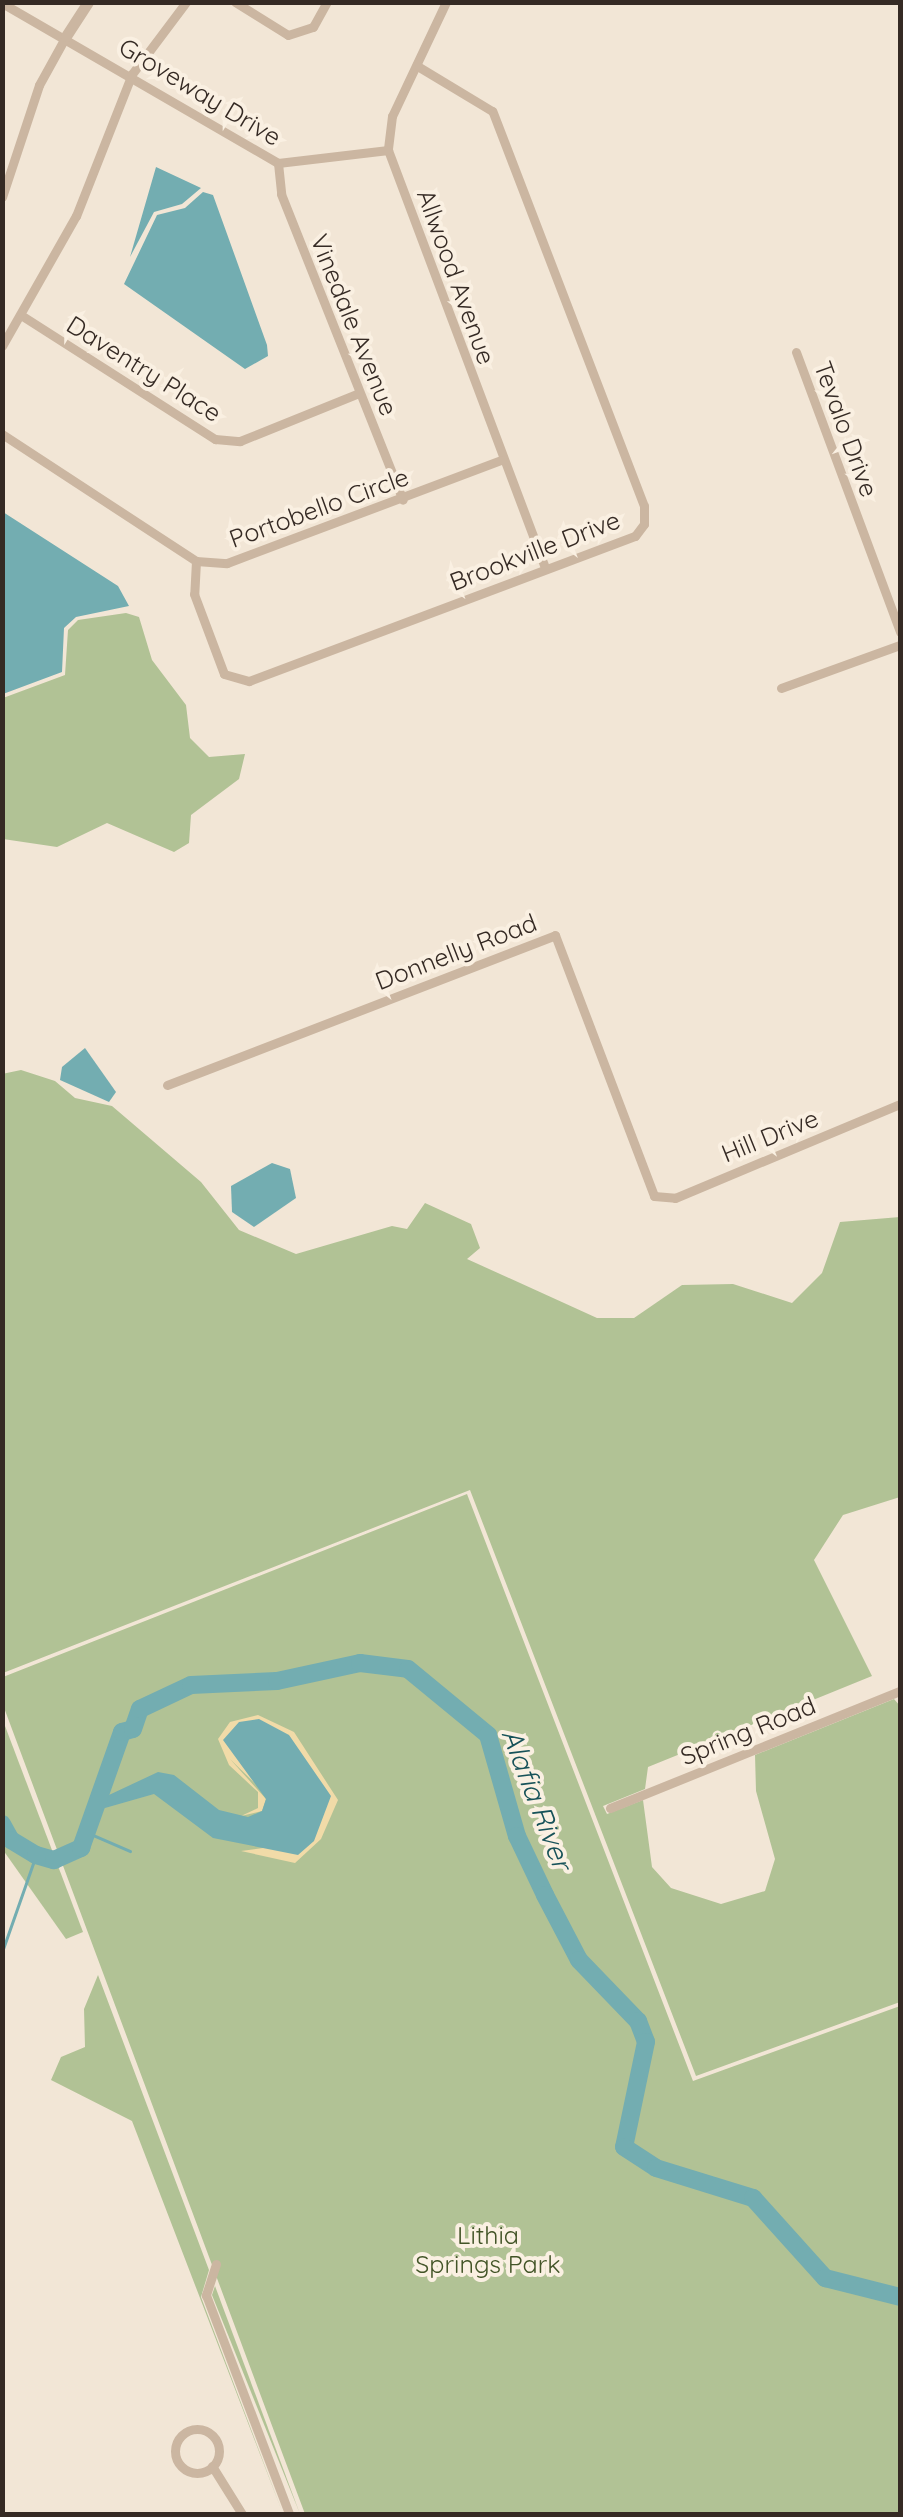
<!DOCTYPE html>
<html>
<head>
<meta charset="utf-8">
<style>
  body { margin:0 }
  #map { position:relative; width:903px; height:2517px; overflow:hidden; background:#f2e6d6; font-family:Quicksand,sans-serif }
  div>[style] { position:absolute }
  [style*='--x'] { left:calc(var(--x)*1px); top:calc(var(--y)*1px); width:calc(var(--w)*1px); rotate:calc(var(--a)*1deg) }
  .green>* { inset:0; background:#b1c295 }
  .sand>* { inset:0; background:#f1dba8 }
  .water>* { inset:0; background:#73adb1 }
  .stream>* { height:2.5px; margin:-1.25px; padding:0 1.25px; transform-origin:1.25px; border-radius:1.25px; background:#73adb1 }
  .river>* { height:18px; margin:-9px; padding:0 9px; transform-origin:9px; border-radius:9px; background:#73adb1 }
  .minor>* { height:9px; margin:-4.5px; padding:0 4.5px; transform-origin:4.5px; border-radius:4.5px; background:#cbb6a1 }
  .minor>.ring { margin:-4.5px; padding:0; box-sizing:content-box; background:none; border:9px solid #cbb6a1; border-radius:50% }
  .tertiary>* { height:11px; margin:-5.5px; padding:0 5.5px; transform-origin:5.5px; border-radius:5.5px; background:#cbb6a1 }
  span { translate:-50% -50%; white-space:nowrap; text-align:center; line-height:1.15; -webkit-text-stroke:8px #faf0e2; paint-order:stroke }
  .street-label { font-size:25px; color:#352a24 }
  .park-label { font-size:25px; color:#425427 }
  .water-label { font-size:28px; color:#175259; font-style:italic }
  .frame { position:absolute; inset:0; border:5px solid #352a24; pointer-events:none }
</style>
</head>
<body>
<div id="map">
  <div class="green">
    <i style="clip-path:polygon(126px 613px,139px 617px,152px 660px,186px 705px,190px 738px,209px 757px,245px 754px,239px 779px,191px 815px,189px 843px,174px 852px,107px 823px,57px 847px,3px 839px,3px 698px,65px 675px,68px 630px,78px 620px)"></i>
    <i style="clip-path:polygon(21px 1070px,55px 1081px,75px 1098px,112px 1106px,201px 1182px,239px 1230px,296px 1254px,392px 1226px,407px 1229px,425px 1203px,471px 1224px,480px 1248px,467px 1259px,597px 1318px,634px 1318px,682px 1285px,733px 1284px,792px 1303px,822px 1273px,840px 1222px,900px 1217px,900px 1497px,843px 1515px,814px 1560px,872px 1676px,648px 1767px,645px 1789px,603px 1806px,607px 1814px,643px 1800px,652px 1867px,671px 1888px,721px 1904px,765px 1891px,775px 1859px,756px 1791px,755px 1755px,894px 1699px,900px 1706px,900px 2002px,696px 2076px,470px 1490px,3px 1673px,2px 1074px)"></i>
    <i style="clip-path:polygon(467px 1494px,693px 2081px,900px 2006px,900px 2514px,305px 2514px,3px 1705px,3px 1677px)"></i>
    <i style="clip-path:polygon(2px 1718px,83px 1932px,66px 1939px,3px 1850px)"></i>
    <i style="clip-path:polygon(98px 1975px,209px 2270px,201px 2297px,283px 2514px,132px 2121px,51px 2080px,61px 2057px,85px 2047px,84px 2009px)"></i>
    <i style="clip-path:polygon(215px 2286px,300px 2514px,212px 2295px)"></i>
  </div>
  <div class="sand">
    <i style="clip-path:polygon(258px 1715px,294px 1732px,338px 1800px,321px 1839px,295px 1863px,241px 1851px,314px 1841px,230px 1759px,266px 1799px,262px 1811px,241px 1816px,258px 1808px,258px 1792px,229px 1765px,218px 1739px,230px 1722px)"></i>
  </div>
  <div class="water">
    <i style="clip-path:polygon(156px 167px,201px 188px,182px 204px,154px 212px,130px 257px)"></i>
    <i style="clip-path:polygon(203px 192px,213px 195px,267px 345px,268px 356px,245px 369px,124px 284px,157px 215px,185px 208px)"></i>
    <i style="clip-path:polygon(3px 512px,118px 586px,129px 606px,76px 617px,64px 628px,62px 672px,3px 694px)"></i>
    <i style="clip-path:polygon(85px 1048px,116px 1092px,109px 1102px,60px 1080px,62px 1067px)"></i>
    <i style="clip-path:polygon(272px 1163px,290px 1169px,296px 1198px,254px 1227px,232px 1212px,231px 1186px)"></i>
    <i style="clip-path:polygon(259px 1719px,289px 1735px,331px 1796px,314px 1841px,298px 1855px,213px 1838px,154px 1794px,91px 1812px,94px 1802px,158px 1772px,174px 1775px,219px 1810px,248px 1817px,262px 1811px,266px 1799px,223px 1740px,239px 1722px)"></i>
  </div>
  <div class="stream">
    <i style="--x:86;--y:1832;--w:48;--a:23.4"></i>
    <i style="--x:2;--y:1952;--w:103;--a:-70.7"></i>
  </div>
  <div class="river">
    <i style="--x:2;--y:1824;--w:18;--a:61"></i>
    <i style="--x:11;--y:1840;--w:29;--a:31"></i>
    <i style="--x:36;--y:1855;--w:19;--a:16"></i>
    <i style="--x:54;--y:1860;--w:30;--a:-24"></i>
    <i style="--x:81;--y:1848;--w:123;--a:-70.5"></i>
    <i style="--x:122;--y:1732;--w:11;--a:-15"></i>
    <i style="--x:133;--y:1729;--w:21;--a:-71"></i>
    <i style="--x:140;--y:1709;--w:56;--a:-25.2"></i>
    <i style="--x:191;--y:1685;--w:86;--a:-2.7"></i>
    <i style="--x:277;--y:1681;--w:85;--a:-12.2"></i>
    <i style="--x:360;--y:1663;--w:48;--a:7.1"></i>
    <i style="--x:408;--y:1669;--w:104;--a:39.5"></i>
    <i style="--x:488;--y:1735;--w:105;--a:74"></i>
    <i style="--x:517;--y:1836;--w:65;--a:64.6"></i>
    <i style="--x:545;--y:1895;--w:73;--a:62.4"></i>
    <i style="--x:579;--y:1960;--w:85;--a:46"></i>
    <i style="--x:638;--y:2021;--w:22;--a:69"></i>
    <i style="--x:646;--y:2042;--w:107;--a:101.8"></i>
    <i style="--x:624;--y:2147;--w:38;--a:33"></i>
    <i style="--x:656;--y:2168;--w:102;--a:17.2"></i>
    <i style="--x:753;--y:2198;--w:108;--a:48"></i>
    <i style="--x:825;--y:2278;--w:77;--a:14.2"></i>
  </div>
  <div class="minor">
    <i style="--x:235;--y:2;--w:62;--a:31.9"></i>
    <i style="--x:288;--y:35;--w:26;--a:-18"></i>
    <i style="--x:313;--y:27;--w:29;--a:-61"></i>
    <i style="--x:446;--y:2;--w:126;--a:115.3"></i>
    <i style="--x:392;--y:116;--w:34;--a:97"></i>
    <i style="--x:388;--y:150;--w:447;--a:69.4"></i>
    <i style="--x:2;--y:3;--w:319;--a:30.1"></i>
    <i style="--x:278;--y:163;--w:111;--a:-6.7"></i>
    <i style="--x:278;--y:163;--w:31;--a:84"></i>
    <i style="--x:281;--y:194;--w:329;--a:68.3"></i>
    <i style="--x:2;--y:197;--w:118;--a:-71.7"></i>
    <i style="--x:39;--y:85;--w:56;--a:-61.1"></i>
    <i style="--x:24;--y:317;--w:227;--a:32.6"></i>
    <i style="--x:215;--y:439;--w:25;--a:5"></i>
    <i style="--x:240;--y:441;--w:128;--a:-22"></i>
    <i style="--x:2;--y:346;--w:150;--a:-60.4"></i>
    <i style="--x:76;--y:216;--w:153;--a:-68.5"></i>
    <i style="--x:132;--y:74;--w:90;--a:-53.1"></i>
    <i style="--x:796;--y:352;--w:299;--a:69.6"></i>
    <i style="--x:2;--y:434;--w:232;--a:33.2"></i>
    <i style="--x:196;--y:561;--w:31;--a:4"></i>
    <i style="--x:227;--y:563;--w:293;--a:-20.6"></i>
    <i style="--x:196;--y:561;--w:33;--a:93"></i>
    <i style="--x:194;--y:594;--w:85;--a:69.4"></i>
    <i style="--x:224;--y:674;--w:26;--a:16"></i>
    <i style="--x:249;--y:681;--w:412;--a:-20.6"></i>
    <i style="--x:635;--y:536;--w:15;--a:-53"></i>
    <i style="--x:644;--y:524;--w:18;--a:-90"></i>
    <i style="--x:644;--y:506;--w:423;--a:-111"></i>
    <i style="--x:492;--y:111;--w:85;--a:-148.9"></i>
    <i style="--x:781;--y:688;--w:127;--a:-19.9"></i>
    <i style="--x:167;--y:1085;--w:416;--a:-21.1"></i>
    <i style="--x:555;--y:935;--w:279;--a:69.2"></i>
    <i style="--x:654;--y:1196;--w:21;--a:5"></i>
    <i style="--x:675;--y:1198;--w:244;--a:-22.7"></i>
    <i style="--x:610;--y:1808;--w:313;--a:-22"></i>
    <i style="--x:216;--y:2264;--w:33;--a:108"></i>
    <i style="--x:206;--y:2295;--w:234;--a:69.2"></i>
    <i class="ring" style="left:175px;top:2429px;width:35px;height:35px"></i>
    <i style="--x:212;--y:2466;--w:57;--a:58"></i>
  </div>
  <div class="tertiary">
    <i style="--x:66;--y:36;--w:40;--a:-57.1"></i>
  </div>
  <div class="street-label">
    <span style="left:200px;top:92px;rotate:31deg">Groveway Drive</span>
    <span style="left:456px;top:277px;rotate:70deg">Allwood Avenue</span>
    <span style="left:354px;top:325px;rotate:68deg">Vinedale Avenue</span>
    <span style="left:144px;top:369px;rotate:32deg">Daventry Place</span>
    <span style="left:846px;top:429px;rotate:70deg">Tevalo Drive</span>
    <span style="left:319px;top:508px;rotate:-20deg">Portobello Circle</span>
    <span style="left:535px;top:551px;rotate:-21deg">Brookville Drive</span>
    <span style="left:456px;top:952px;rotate:-21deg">Donnelly Road</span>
    <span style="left:770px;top:1136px;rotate:-22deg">Hill Drive</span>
    <span style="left:748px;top:1731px;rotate:-22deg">Spring Road</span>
  </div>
  <div class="park-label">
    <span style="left:488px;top:2250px">Lithia<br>Springs Park</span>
  </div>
  <div class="water-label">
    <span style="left:537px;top:1799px;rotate:69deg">Alafia River</span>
  </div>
  <div class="frame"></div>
</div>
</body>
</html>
